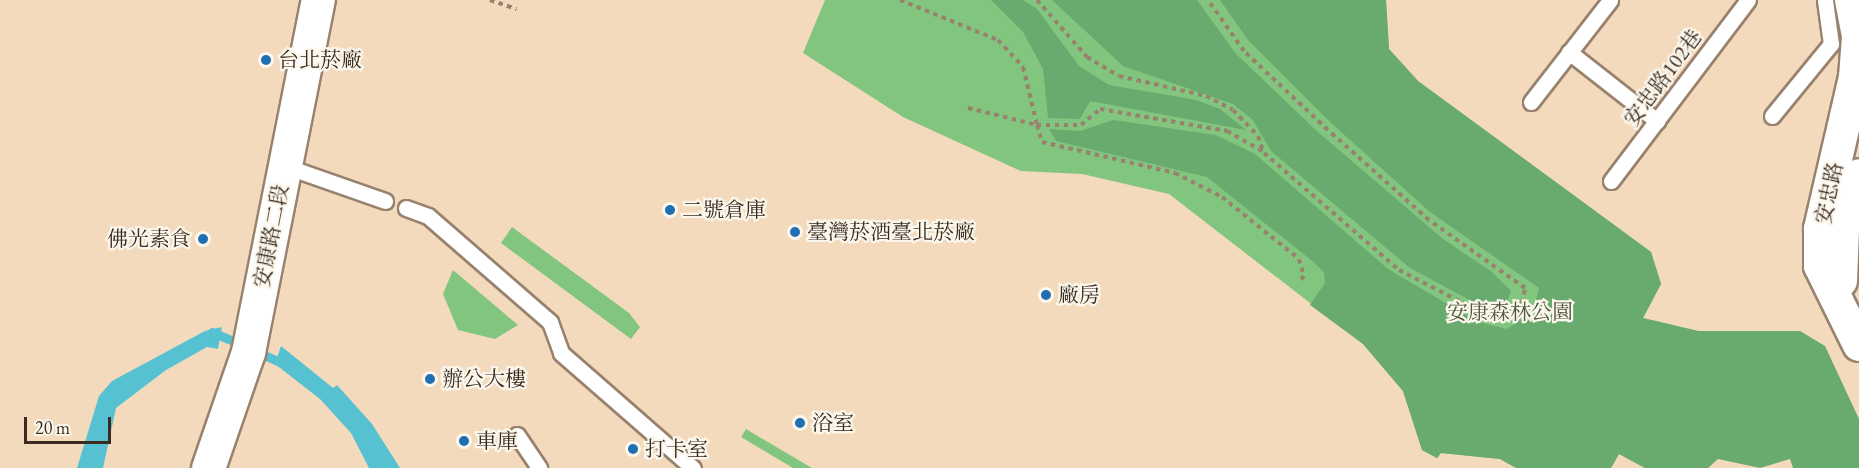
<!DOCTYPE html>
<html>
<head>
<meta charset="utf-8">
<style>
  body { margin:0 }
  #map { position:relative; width:1859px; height:468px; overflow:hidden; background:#f4dabd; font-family:"EB Garamond","Noto Serif TC",serif }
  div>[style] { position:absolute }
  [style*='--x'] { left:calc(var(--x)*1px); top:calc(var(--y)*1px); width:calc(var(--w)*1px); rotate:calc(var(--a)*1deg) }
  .green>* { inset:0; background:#82c57f }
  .forest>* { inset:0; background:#69aa6e }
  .water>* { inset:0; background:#56c1d0 }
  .stream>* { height:9px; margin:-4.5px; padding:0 4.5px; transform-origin:4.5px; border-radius:4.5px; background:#56c1d0 }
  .path>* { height:4px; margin-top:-2px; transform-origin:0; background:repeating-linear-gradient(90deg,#98826e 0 4.5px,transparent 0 9px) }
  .roads { filter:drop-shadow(2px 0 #98826e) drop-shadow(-2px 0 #98826e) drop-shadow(0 2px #98826e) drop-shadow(0 -2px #98826e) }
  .lane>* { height:15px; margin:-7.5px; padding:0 7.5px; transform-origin:7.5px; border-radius:7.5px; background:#fff }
  .street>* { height:32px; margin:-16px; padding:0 16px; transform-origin:16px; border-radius:16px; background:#fff }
  .secondary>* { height:33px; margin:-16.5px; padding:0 16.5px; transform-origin:16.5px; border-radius:16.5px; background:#fff }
  .dots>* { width:16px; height:16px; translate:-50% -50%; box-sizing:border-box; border:3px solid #fbf7ec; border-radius:50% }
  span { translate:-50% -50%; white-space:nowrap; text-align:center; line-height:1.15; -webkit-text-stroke:4.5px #fbf7ec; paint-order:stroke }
  .poi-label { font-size:21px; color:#3b2a1e }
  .left { translate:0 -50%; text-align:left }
  .right { translate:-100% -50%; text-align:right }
  .street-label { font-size:21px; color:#3b2a1e }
  .park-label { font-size:21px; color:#50583b }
  .scale { position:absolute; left:24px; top:417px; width:87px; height:27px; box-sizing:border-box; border:3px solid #3b2a1e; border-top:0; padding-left:8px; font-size:18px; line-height:21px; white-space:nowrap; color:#3b2a1e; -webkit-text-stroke:4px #fbf7ec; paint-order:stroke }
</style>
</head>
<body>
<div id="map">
  <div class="green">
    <i style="clip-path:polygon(825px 0,1386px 0,1389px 49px,1418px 81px,1651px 252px,1661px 284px,1643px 318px,1698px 331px,1737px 332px,1645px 468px,1619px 454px,1611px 468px,1516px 468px,1500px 459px,1441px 453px,1437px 458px,1422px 450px,1403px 391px,1363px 344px,1169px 194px,1082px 174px,1021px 171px,903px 117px,803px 53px)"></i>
    <i style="clip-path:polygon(512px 227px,629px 313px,640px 327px,631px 339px,501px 243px)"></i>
    <i style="clip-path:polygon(453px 270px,518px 325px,495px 339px,458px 330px,443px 294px)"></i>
    <i style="clip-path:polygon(746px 429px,812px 468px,793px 468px,741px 437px)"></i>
  </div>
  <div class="forest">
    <i style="clip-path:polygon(991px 0,1023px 0,1037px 9px,1079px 66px,1109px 85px,1196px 100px,1220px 109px,1246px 130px,1090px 101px,1080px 119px,1048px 118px,1043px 69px,1023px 32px)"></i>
    <i style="clip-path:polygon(1052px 0,1197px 0,1236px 54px,1319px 133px,1443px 239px,1492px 272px,1511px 291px,1506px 305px,1475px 303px,1410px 268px,1271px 151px,1253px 120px,1233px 104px,1123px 66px)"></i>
    <i style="clip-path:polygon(1220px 0,1386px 0,1389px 49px,1418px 81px,1651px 252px,1661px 284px,1643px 318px,1698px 331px,1800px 331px,1825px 346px,1859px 419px,1859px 468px,1793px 468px,1790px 459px,1760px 468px,1718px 459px,1708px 468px,1645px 468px,1619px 454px,1611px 468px,1516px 468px,1500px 459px,1441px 453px,1437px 458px,1422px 450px,1403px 391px,1363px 344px,1310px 305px,1325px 283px,1324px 272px,1311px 260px,1207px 177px,1056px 141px,1049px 129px,1080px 131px,1113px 120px,1216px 135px,1255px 154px,1388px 269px,1478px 322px,1507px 329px,1533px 312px,1539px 288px,1430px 212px,1329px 121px,1248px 40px)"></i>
  </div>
  <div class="water">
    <i style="clip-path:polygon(222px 327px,218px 349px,207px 347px,166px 370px,116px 408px,103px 468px,77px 468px,99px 396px,112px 381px,205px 331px)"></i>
    <i style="clip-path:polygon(281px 346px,333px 388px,337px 385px,372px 424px,400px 468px,369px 468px,351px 433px,320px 399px,275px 364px)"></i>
  </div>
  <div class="stream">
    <i style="--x:212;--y:332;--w:34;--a:23"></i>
    <i style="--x:255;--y:351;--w:35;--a:24"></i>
  </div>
  <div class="path">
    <i style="--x:490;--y:0;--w:28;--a:19"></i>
    <i style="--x:900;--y:0;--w:106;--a:22.2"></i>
    <i style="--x:998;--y:40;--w:37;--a:47"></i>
    <i style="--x:1023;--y:67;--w:60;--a:76.4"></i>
    <i style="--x:1037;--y:125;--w:44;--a:0"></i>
    <i style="--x:1081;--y:125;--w:25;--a:-40"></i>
    <i style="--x:1100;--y:109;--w:129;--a:9.8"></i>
    <i style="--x:1227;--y:131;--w:43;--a:29.6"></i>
    <i style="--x:1037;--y:0;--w:76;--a:48.7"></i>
    <i style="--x:1087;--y:57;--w:37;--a:31"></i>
    <i style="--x:1119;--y:76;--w:89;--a:12.9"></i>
    <i style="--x:1206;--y:96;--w:30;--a:27"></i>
    <i style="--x:1233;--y:110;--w:36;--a:46"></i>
    <i style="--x:1258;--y:136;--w:18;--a:71"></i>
    <i style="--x:1264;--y:153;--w:179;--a:40.9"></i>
    <i style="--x:1399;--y:270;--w:109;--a:27.3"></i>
    <i style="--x:1496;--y:320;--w:25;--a:-18"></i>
    <i style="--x:1520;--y:312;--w:25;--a:-78"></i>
    <i style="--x:1525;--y:288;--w:118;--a:-144.7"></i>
    <i style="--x:1429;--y:220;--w:135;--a:-138.3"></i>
    <i style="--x:1328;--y:130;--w:115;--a:-136.8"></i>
    <i style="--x:1244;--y:51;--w:62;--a:-125.2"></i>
    <i style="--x:968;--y:108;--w:71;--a:13.8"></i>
    <i style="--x:1037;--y:125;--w:18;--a:74"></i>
    <i style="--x:1042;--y:142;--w:137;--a:13.1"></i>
    <i style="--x:1175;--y:173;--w:53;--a:27.1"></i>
    <i style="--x:1222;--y:197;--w:99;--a:38.8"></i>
    <i style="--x:1299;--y:259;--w:18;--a:74"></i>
    <i style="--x:1304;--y:276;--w:8;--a:130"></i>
  </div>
  <div class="roads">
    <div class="lane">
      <i style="--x:1569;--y:52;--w:112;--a:38.1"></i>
      <i style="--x:1531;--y:102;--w:129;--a:-52.2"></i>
      <i style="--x:1772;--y:116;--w:93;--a:-50.7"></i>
      <i style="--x:1831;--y:44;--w:44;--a:-97.8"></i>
      <i style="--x:285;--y:166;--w:106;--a:19.3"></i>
      <i style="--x:1611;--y:181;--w:227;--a:-52.9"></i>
      <i style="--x:406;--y:208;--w:23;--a:20"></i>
      <i style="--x:428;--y:216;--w:162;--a:41"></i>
      <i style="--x:550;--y:322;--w:33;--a:70"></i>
      <i style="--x:561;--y:353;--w:175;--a:41.1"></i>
      <i style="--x:517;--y:435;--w:40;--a:56"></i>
    </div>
    <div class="street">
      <i style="--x:1851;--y:0;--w:38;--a:79"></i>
      <i style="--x:1858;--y:37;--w:40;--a:94.3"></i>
      <i style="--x:1855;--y:77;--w:156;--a:103"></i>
      <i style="--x:1820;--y:229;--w:37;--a:90"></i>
      <i style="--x:1820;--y:266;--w:88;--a:63.7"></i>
      <i style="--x:1841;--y:281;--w:51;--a:-87.8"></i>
      <i style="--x:1843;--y:230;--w:57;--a:-73.8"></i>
    </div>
    <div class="secondary">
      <i style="--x:208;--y:468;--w:123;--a:-71"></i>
      <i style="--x:248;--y:352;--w:359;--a:-78.8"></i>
    </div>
  </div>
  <div class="dots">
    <i style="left:266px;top:60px;background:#1f6fb2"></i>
    <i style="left:670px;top:210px;background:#1f6fb2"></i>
    <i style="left:795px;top:232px;background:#1f6fb2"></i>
    <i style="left:203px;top:239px;background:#1f6fb2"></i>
    <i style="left:1046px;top:295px;background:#1f6fb2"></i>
    <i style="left:430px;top:379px;background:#1f6fb2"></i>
    <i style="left:800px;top:423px;background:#1f6fb2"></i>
    <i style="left:464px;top:441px;background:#1f6fb2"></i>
    <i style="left:633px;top:449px;background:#1f6fb2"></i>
  </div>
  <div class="poi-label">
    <span class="left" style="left:278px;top:60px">台北菸廠</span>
    <span class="left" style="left:682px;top:210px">二號倉庫</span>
    <span class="left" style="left:807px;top:232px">臺灣菸酒臺北菸廠</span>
    <span class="right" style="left:191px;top:239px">佛光素食</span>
    <span class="left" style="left:1058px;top:295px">廠房</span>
    <span class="left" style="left:442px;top:379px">辦公大樓</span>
    <span class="left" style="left:812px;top:423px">浴室</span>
    <span class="left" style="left:476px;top:441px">車庫</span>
    <span class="left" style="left:645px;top:449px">打卡室</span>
  </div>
  <div class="street-label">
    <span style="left:1663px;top:78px;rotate:-53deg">安忠路102巷</span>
    <span style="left:1829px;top:193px;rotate:-78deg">安忠路</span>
    <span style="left:271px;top:236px;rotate:-79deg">安康路二段</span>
  </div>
  <div class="park-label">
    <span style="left:1510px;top:312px">安康森林公園</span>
  </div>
  <div class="scale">20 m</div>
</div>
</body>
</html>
